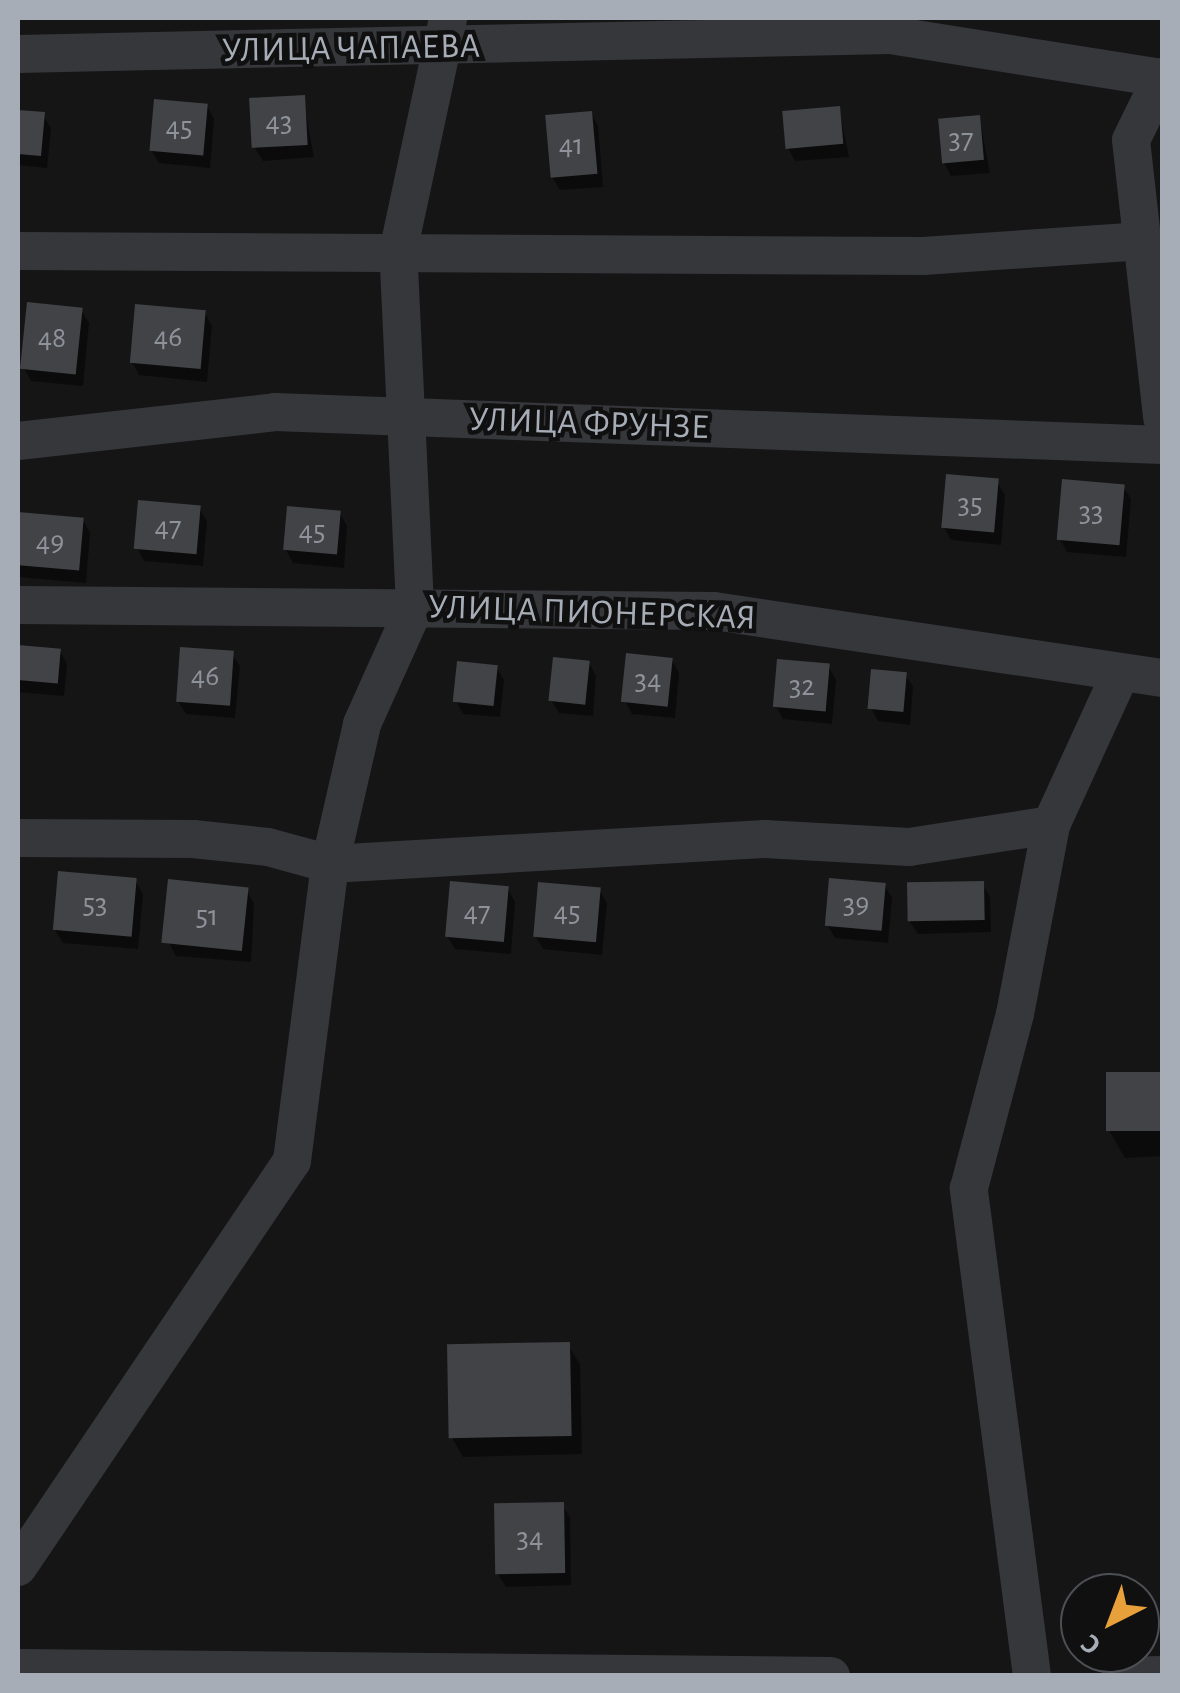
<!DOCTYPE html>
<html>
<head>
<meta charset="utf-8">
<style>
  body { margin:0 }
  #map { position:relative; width:1180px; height:1693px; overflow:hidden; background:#151516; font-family:"Alegreya Sans",sans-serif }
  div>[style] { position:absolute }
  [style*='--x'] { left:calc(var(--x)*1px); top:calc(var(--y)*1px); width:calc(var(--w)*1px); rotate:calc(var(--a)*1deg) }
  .shadow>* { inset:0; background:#0007 }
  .building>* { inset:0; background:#414346; transform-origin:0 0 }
  .minor>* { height:38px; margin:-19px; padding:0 19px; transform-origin:19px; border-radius:19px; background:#36373b }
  span { translate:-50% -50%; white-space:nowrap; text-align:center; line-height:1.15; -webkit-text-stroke:9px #101011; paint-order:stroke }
  .number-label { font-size:30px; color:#8e929a }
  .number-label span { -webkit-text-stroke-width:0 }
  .street-label { font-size:35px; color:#a7adb6 }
  .frame { position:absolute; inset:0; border:20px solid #a7adb6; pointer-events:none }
  .north { position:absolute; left:1060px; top:1573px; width:100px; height:100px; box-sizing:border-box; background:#101011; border:2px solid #4c4f53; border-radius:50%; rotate:222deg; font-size:28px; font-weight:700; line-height:40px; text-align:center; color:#a7adb6 }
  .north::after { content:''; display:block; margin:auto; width:35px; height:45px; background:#e8a03b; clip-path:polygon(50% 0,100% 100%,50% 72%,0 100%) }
</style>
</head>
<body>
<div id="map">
  <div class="shadow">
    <i style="clip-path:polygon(303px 98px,314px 157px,263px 161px,255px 148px)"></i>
    <i style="clip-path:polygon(207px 106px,214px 119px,210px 168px,159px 163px,151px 150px)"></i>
    <i style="clip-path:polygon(839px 109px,849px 157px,795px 161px,788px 148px)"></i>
    <i style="clip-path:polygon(18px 112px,43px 115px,51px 128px,47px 168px,18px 165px)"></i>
    <i style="clip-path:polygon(591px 113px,598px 126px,603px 187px,560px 190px,552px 177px)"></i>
    <i style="clip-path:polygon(979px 117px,990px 173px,951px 176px,944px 163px)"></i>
    <i style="clip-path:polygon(81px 310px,89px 323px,83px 386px,31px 381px,24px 368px)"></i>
    <i style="clip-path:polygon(205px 313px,212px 326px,207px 382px,139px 375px,132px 362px)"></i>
    <i style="clip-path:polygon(997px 482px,1005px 495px,1001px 545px,951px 540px,944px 527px)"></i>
    <i style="clip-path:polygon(1123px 486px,1131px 499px,1126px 557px,1067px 552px,1060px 539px)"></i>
    <i style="clip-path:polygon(199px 508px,207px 521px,203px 566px,144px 561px,137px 548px)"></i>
    <i style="clip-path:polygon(340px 513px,347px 526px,344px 568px,293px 563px,286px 550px)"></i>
    <i style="clip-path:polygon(18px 514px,83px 520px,90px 533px,86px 583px,18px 577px)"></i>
    <i style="clip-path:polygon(18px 647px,60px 651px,67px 664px,64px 696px,18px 692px)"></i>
    <i style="clip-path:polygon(232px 654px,240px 666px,235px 718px,186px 714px,178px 701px)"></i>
    <i style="clip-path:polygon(672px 660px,679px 673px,675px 718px,632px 714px,625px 701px)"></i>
    <i style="clip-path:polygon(589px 663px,596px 676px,593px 716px,559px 713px,551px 700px)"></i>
    <i style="clip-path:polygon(496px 667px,504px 680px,500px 717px,463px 714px,456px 701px)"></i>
    <i style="clip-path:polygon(829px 667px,836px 680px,832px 724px,783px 719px,776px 706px)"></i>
    <i style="clip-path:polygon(905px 674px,913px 687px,910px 725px,878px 721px,871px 708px)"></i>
    <i style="clip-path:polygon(135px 881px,143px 894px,138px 949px,63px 943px,55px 930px)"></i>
    <i style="clip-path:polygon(982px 884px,990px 897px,991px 932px,918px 934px,910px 922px)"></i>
    <i style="clip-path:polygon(884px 885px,892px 898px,888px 943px,835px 938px,828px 926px)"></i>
    <i style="clip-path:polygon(508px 889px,515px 902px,511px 954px,455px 949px,447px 936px)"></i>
    <i style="clip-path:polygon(599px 890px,607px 903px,602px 955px,543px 949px,536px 937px)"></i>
    <i style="clip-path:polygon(247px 891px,254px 904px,251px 962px,176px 956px,169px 943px)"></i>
    <i style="clip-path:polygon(1162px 1074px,1162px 1156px,1125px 1158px,1110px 1132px,1108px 1076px)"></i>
    <i style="clip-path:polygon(568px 1345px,580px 1364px,582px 1454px,463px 1457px,452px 1438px)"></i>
    <i style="clip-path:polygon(562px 1505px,570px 1517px,571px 1585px,506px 1587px,498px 1574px)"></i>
  </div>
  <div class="building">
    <i style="left:305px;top:95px;width:50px;height:56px;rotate:87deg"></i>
    <i style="left:154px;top:99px;width:54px;height:52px;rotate:5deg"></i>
    <i style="left:840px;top:106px;width:38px;height:58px;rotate:85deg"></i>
    <i style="clip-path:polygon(18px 110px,45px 112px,41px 156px,18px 154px)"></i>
    <i style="left:592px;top:111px;width:63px;height:47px;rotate:85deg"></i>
    <i style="left:980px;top:115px;width:45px;height:42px;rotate:85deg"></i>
    <i style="left:27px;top:302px;width:56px;height:67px;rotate:6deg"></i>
    <i style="left:135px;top:304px;width:71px;height:59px;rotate:5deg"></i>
    <i style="left:946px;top:474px;width:53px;height:54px;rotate:5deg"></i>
    <i style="left:1062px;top:479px;width:63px;height:61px;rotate:5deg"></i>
    <i style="left:138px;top:500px;width:63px;height:49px;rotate:5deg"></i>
    <i style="left:287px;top:506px;width:54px;height:44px;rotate:5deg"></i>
    <i style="left:18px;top:512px;width:66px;height:53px;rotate:5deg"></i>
    <i style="left:18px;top:645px;width:43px;height:35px;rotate:5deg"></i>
    <i style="left:180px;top:647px;width:54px;height:55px;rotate:4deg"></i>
    <i style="left:626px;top:653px;width:47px;height:49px;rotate:6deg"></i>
    <i style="left:553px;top:657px;width:37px;height:44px;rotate:6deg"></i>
    <i style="left:777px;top:659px;width:53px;height:48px;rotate:5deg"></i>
    <i style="left:457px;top:661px;width:41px;height:41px;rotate:6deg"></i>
    <i style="left:871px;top:669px;width:36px;height:40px;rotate:5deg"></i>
    <i style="left:58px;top:871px;width:79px;height:59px;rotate:5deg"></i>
    <i style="left:829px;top:878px;width:57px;height:48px;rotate:5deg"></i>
    <i style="left:168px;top:879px;width:81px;height:64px;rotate:6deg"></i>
    <i style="left:450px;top:881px;width:59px;height:56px;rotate:5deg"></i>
    <i style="left:984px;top:881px;width:39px;height:77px;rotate:89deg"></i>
    <i style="left:538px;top:882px;width:63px;height:55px;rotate:5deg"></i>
    <i style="left:1162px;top:1072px;width:59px;height:56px;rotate:90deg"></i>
    <i style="left:570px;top:1342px;width:94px;height:123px;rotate:89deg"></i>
    <i style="left:564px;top:1502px;width:71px;height:70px;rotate:89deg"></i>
  </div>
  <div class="minor">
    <i style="--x:18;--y:54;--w:872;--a:-1.25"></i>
    <i style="--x:890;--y:35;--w:275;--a:9"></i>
    <i style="--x:1162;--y:77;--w:70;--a:116.2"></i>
    <i style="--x:1131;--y:140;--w:280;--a:83.6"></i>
    <i style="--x:18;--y:251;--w:905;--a:0.32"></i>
    <i style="--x:923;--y:256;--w:221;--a:-3.9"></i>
    <i style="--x:18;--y:441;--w:259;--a:-6.4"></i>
    <i style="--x:275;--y:412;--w:888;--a:2.13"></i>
    <i style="--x:18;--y:605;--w:696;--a:0.49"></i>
    <i style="--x:714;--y:611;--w:453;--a:8.5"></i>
    <i style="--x:18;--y:838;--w:175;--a:0.3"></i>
    <i style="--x:193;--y:839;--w:75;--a:6.1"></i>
    <i style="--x:268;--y:847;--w:64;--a:15.3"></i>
    <i style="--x:330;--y:864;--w:436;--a:-3.3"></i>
    <i style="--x:765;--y:839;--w:144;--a:3.2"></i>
    <i style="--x:909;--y:847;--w:144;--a:-8.8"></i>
    <i style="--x:18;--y:1567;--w:490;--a:-56"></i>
    <i style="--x:292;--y:1161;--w:299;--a:-82.7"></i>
    <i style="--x:330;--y:864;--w:144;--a:-77.1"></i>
    <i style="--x:362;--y:724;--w:129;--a:-65.8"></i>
    <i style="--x:415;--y:606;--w:354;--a:-92.7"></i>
    <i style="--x:398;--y:252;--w:239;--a:-77.9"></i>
    <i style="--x:18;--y:1668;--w:813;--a:0.56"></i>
    <i style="--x:1032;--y:1676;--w:492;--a:-97.4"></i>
    <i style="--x:969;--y:1188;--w:180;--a:-75.2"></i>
    <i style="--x:1015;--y:1014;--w:192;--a:-79.2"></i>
    <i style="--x:1051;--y:825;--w:166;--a:-65.4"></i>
    <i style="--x:1120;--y:1676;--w:42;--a:-1.4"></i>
  </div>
  <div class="number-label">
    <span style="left:279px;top:122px">43</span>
    <span style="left:179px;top:127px">45</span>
    <span style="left:961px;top:139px">37</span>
    <span style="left:571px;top:145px">41</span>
    <span style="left:168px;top:337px">46</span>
    <span style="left:52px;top:338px">48</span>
    <span style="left:970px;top:504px">35</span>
    <span style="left:1091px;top:512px">33</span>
    <span style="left:168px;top:527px">47</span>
    <span style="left:312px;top:531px">45</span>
    <span style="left:50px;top:542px">49</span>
    <span style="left:205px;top:676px">46</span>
    <span style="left:648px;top:680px">34</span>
    <span style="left:802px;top:686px">32</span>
    <span style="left:95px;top:904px">53</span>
    <span style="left:856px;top:904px">39</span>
    <span style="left:477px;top:912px">47</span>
    <span style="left:567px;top:912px">45</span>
    <span style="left:207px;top:916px">51</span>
    <span style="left:530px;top:1538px">34</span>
  </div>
  <div class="street-label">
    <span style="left:351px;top:49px;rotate:-1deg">УЛИЦА ЧАПАЕВА</span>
    <span style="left:589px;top:424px;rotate:2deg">УЛИЦА ФРУНЗЕ</span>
    <span style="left:592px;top:613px;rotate:2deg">УЛИЦА ПИОНЕРСКАЯ</span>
  </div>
  <div class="frame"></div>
  <div class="north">С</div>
</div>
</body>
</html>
